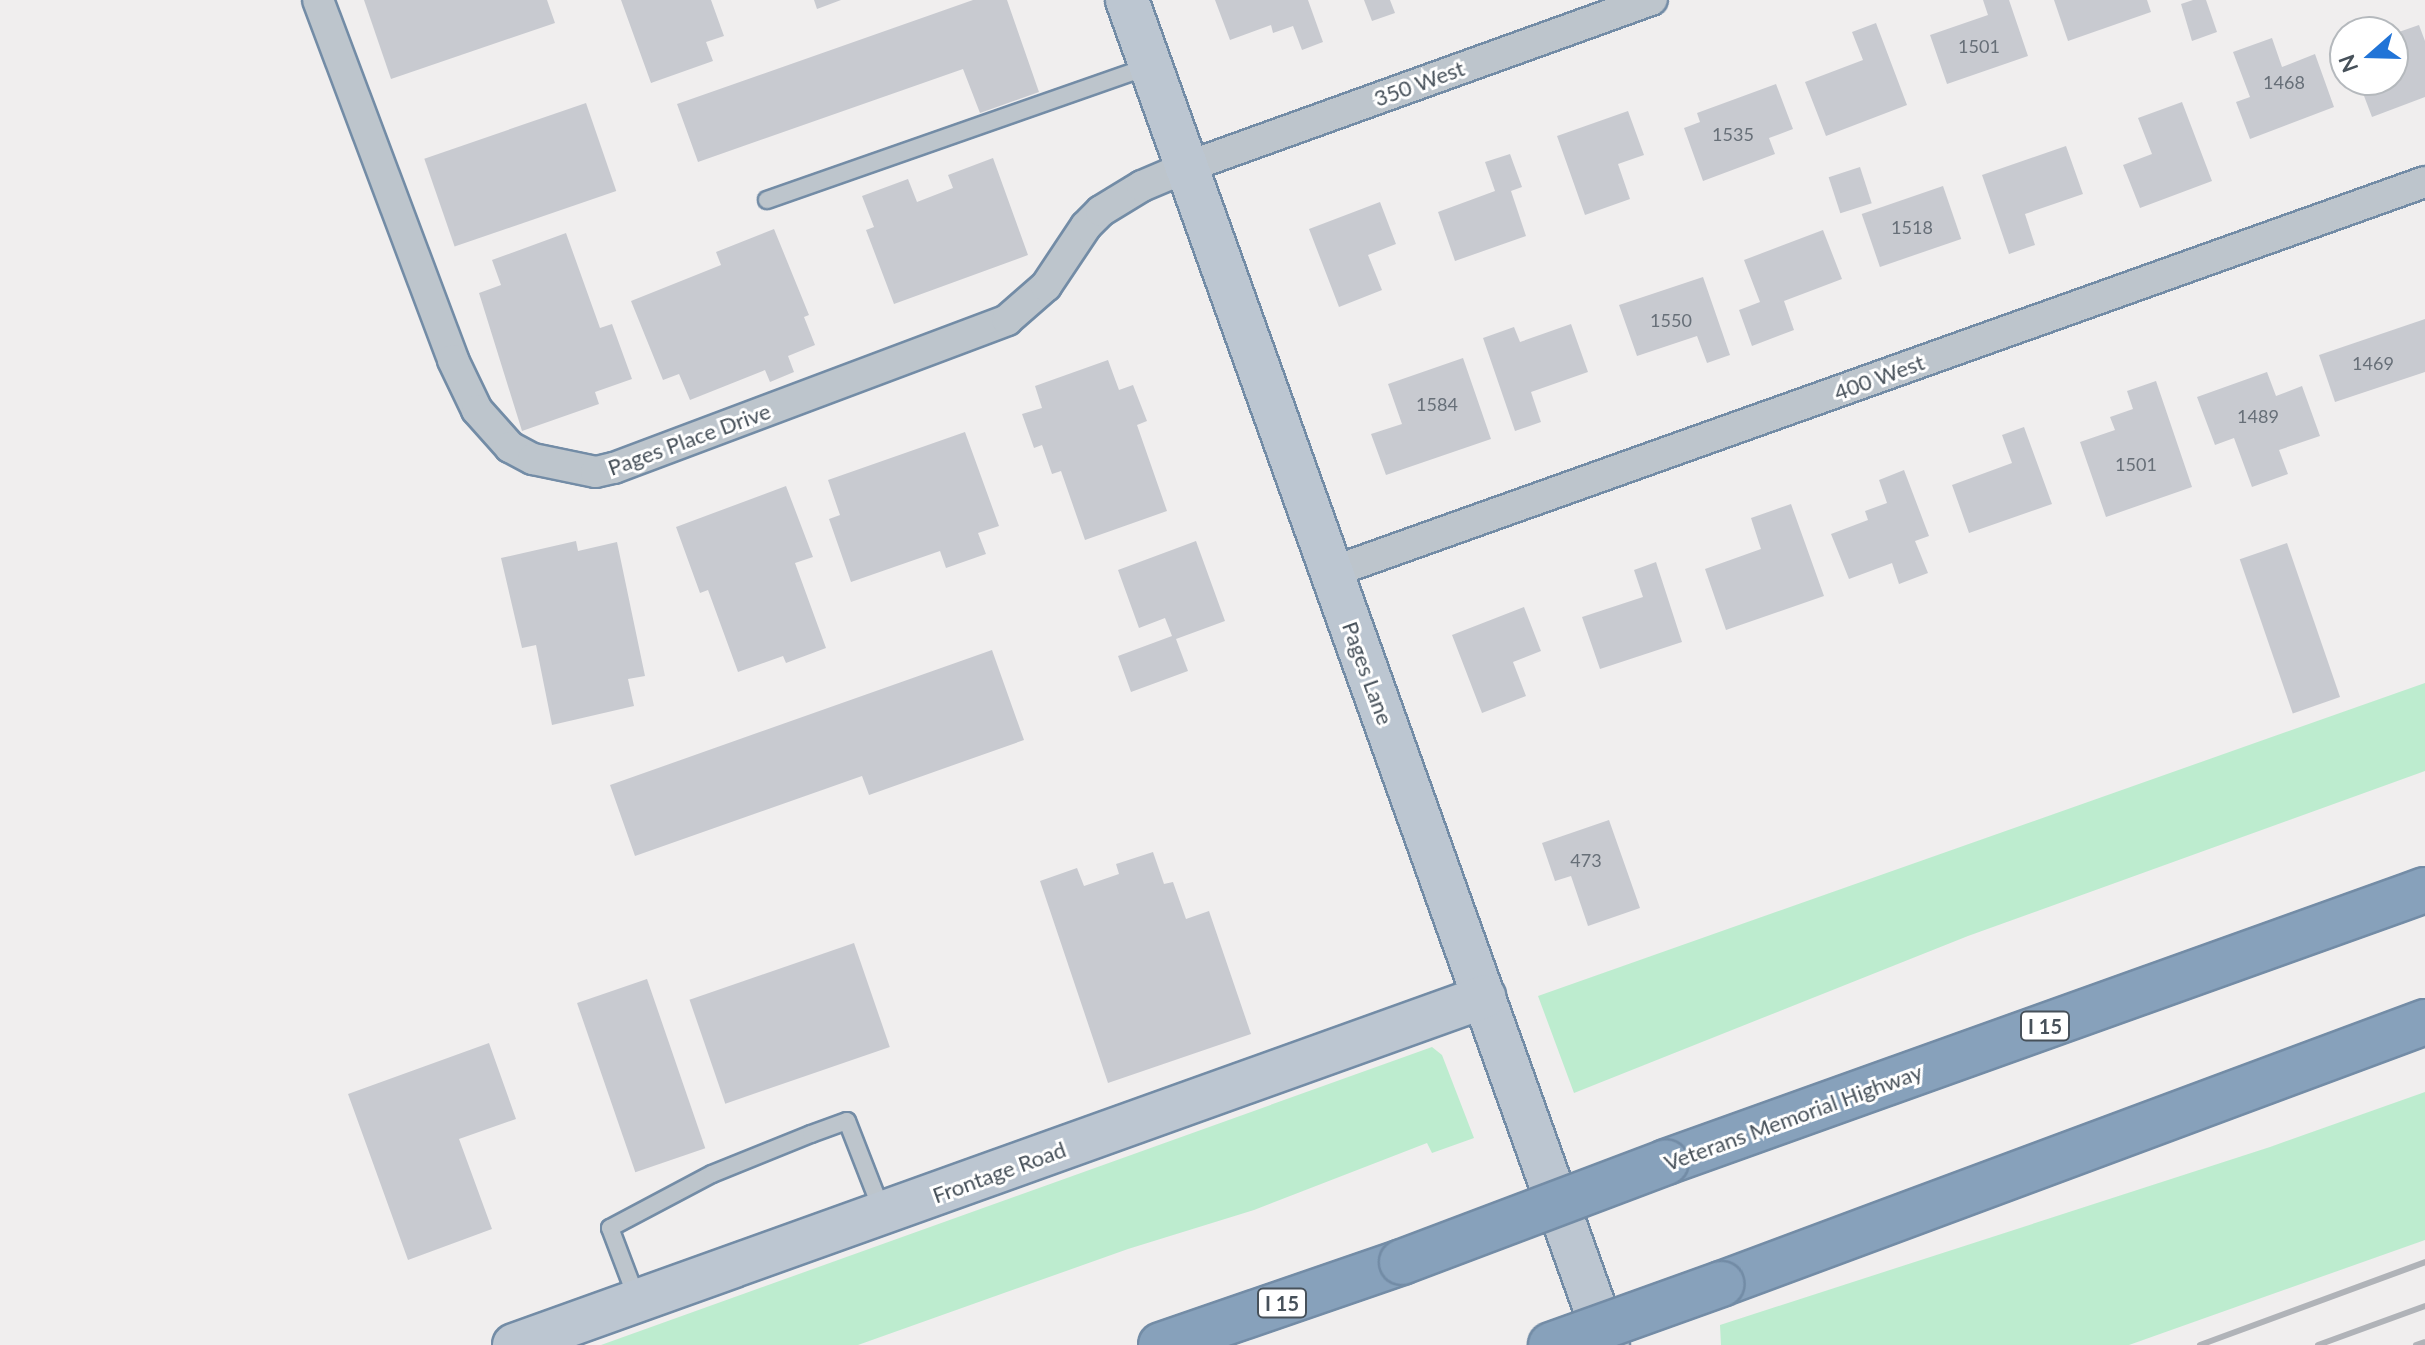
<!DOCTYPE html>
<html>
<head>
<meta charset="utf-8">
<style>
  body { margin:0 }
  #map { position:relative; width:2425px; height:1345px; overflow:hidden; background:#f0eeee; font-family:Lato,sans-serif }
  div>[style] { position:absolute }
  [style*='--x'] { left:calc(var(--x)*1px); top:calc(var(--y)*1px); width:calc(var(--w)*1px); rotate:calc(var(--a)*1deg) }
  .green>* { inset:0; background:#bdeccf }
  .building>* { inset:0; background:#c8cad0; transform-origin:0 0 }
  .roads { filter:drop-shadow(2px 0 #738ca6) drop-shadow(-2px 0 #738ca6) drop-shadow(0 2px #738ca6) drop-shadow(0 -2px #738ca6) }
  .lane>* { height:16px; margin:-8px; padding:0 8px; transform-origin:8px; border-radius:8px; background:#bdc5cc }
  .street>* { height:30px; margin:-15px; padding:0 15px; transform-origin:15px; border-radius:15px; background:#bdc5cc }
  .secondary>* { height:42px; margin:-21px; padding:0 21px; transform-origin:21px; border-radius:21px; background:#bcc6d1 }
  .highway>* { height:44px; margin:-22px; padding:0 22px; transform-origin:22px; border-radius:22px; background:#87a1bb }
  .rail>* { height:6px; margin:-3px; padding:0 3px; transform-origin:3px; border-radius:3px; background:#b0b3b8 }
  .bridges { filter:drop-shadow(2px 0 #738ca6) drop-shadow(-2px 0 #738ca6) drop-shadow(0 2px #738ca6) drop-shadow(0 -2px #738ca6) }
  .highway-bridge>* { height:44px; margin:-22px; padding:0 22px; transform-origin:22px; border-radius:22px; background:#87a1bb }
  span { translate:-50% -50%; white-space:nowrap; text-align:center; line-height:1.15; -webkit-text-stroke:6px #fff; paint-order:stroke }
  .number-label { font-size:18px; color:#676f78 }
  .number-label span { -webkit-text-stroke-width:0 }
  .shield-label span { padding:2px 6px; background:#fff; border:2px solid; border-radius:6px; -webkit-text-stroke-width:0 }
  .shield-label { font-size:20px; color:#47515a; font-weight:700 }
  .street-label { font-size:22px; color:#47515a }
  .north { position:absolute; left:2329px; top:16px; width:80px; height:80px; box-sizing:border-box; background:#fff; border:2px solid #b5b9bd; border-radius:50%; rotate:250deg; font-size:22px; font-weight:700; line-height:32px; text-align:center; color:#47515a }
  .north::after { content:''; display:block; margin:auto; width:28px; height:36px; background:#2174d7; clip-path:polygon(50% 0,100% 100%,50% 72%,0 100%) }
</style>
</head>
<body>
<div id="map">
  <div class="green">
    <i style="clip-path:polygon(2425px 683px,2425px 771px,1968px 936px,1574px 1093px,1538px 996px)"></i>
    <i style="clip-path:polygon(1432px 1047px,1442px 1055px,1474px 1138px,1432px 1153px,1427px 1143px,1254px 1210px,1128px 1249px,858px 1345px,601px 1345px)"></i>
    <i style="clip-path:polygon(2425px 1092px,2425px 1240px,2129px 1345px,1721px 1345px,1720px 1325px,2270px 1147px)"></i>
  </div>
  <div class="building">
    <i style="clip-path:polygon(364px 0,547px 0,555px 23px,391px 79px)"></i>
    <i style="clip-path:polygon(621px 0,711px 0,724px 36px,706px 42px,713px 61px,651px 83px)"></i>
    <i style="clip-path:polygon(814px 0,841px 0,817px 9px)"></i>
    <i style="clip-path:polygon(973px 0,1007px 0,1039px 92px,980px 113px,963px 69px,698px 162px,677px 104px)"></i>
    <i style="clip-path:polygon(1215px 0,1308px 0,1323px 42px,1302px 50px,1293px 26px,1273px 33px,1271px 25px,1230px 40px)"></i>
    <i style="clip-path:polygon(1364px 0,1390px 0,1395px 13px,1372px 21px)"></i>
    <i style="clip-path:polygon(1983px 0,2009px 0,2028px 56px,1947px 84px,1930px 35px,1988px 15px)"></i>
    <i style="clip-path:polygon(2054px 0,2147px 0,2151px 12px,2068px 41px)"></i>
    <i style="clip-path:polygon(2193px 0,2206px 0,2217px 32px,2192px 41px,2181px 4px)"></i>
    <i style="clip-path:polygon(1876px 23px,1907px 105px,1826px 136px,1805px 82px,1863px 60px,1852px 32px)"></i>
    <i style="clip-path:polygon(2419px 25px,2425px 41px,2425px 97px,2372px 117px,2358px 80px,2393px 80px,2393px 34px)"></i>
    <i style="clip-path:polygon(2272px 38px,2282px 67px,2315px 54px,2334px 107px,2250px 139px,2236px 102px,2250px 97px,2233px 52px)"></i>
    <i style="clip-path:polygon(1776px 84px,1793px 129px,1769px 138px,1775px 154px,1703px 181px,1684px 128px,1700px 122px,1697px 113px)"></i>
    <i style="clip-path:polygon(2182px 102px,2212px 181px,2140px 208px,2123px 165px,2152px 154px,2138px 118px)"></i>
    <i style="left:586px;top:103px;width:93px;height:171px;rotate:71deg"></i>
    <i style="clip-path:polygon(1628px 111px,1644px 155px,1618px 164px,1630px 199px,1585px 215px,1557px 136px)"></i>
    <i style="clip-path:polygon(2066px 146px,2083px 194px,2025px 214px,2035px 245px,2009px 254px,1982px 175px)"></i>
    <i style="clip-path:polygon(1510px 154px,1522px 187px,1511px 191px,1526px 236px,1455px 261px,1438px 212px,1495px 191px,1485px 162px)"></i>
    <i style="clip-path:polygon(993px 158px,1028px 255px,894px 304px,866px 230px,874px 227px,862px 196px,908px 179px,917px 202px,953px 188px,948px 175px)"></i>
    <i style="left:1860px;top:167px;width:38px;height:33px;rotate:72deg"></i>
    <i style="left:1943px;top:186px;width:56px;height:86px;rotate:71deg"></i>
    <i style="clip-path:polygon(1380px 202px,1396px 244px,1368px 255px,1382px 290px,1339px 307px,1309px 229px)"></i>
    <i style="clip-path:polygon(774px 229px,809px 315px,804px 317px,815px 345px,788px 356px,794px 372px,770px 382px,765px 370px,690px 400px,679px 374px,663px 380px,631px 301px,721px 265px,716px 252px)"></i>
    <i style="clip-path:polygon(1823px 230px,1842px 279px,1784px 301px,1794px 330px,1752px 346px,1739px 310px,1760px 302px,1744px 260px)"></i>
    <i style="clip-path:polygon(566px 233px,600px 328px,612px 324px,632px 379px,595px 392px,599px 404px,522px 431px,479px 293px,501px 285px,492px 260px)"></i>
    <i style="clip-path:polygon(1703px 277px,1730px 355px,1707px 363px,1697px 336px,1637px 356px,1619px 305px)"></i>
    <i style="clip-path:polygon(2425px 319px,2425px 372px,2335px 402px,2319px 355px)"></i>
    <i style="clip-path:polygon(1571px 324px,1588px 372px,1531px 392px,1541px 422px,1515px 431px,1483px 338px,1514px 327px,1520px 342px)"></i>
    <i style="clip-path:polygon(1463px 358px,1491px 439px,1386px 475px,1371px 434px,1402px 424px,1388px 384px)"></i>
    <i style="clip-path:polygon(1108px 360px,1119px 390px,1133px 385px,1147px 421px,1137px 425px,1167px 511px,1085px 540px,1061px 471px,1052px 474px,1042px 445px,1034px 448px,1022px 414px,1042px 408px,1035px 386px)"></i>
    <i style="clip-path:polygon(2267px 372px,2276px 396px,2302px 386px,2320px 436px,2279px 450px,2288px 474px,2252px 487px,2234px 438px,2215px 445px,2197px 397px)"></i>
    <i style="clip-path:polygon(2156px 381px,2192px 487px,2106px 517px,2080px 442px,2115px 430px,2110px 417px,2133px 409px,2127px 391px)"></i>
    <i style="clip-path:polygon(2024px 427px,2052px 504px,1969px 533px,1952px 485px,2012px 463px,2002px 435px)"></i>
    <i style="clip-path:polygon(965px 432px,999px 526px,978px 533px,986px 554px,946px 568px,940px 551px,851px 582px,829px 519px,840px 515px,828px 480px)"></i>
    <i style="clip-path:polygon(1904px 470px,1929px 536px,1915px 541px,1928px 573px,1899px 584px,1892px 563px,1849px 579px,1831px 534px,1868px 520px,1865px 511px,1887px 503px,1879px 480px)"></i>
    <i style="clip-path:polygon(786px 486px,813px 557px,795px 563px,826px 648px,786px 663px,783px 656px,738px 672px,708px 590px,700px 593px,676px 527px)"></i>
    <i style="clip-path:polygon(1791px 504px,1824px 596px,1726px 630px,1705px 569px,1761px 549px,1751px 518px)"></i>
    <i style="clip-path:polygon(576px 541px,578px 551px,617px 542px,645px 676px,628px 679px,634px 706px,552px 725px,536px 645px,522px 648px,501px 558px)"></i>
    <i style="clip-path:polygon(1196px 541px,1225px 621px,1176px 639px,1188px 671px,1131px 692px,1118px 656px,1172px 636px,1165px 618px,1139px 628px,1118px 570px)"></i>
    <i style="left:2287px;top:543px;width:163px;height:50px;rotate:71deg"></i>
    <i style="clip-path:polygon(1656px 562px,1682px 642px,1600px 669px,1582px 617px,1643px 597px,1634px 570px)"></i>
    <i style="clip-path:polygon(1524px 607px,1541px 651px,1513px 662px,1526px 696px,1482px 713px,1452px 635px)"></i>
    <i style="clip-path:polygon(992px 650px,1024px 740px,869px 795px,862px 776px,635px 856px,610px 785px)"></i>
    <i style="clip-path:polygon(1609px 820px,1640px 908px,1588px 926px,1571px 876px,1555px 881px,1542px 843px)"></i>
    <i style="clip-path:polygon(1153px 852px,1164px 884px,1173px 882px,1186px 919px,1209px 911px,1251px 1034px,1108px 1083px,1040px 881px,1077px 868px,1084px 886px,1119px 874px,1116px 864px)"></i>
    <i style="left:854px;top:943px;width:110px;height:174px;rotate:71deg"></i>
    <i style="left:647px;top:979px;width:179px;height:74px;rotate:71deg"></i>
    <i style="clip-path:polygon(489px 1043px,516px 1119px,459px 1139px,492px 1229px,408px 1260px,348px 1094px)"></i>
  </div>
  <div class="roads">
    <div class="lane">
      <i style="--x:767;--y:200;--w:405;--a:-19.3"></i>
      <i style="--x:637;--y:1299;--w:76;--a:-110.8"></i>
      <i style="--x:610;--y:1228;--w:115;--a:-27.9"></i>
      <i style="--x:712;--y:1174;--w:107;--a:-22"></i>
      <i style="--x:811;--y:1134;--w:38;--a:-20"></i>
      <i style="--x:847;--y:1121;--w:97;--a:68.7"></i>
    </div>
    <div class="street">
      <i style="--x:318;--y:0;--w:384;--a:69.4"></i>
      <i style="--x:453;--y:360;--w:55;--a:64.4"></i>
      <i style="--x:477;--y:410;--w:50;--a:48.3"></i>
      <i style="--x:510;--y:447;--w:26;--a:28"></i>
      <i style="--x:533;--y:459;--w:64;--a:11.7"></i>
      <i style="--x:596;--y:472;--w:18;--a:-13"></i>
      <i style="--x:614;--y:468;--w:420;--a:-20.6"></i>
      <i style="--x:1007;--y:320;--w:52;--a:-41.1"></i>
      <i style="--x:1046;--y:286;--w:72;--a:-56.3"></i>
      <i style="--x:1086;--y:226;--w:21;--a:-45"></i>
      <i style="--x:1101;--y:211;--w:48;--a:-31.4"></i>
      <i style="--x:1142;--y:186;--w:49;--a:-22.9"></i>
      <i style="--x:1187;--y:167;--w:494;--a:-19.8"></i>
      <i style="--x:1332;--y:572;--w:1160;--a:-19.64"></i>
    </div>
    <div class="secondary">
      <i style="--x:1127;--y:0;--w:1428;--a:70.32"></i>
      <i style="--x:514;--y:1345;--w:1031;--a:-19.74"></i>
    </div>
    <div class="highway">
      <i style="--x:1666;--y:1162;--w:806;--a:-19.72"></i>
      <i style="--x:1721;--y:1284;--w:751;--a:-20.41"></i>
      <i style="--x:1161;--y:1345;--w:255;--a:-19"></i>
    </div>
  </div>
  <div class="rail">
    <i style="--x:2200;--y:1345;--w:240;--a:-20.2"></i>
    <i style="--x:2318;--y:1345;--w:114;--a:-20"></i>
    <i style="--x:2416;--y:1345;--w:9;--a:-18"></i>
  </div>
  <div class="bridges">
    <div class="highway-bridge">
      <i style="--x:1402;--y:1262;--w:282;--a:-20.7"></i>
      <i style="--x:1551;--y:1345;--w:181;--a:-19.7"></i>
    </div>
  </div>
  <div class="number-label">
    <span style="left:1979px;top:46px">1501</span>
    <span style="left:2284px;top:82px">1468</span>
    <span style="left:1733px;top:134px">1535</span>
    <span style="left:1912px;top:227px">1518</span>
    <span style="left:1671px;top:320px">1550</span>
    <span style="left:2373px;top:363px">1469</span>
    <span style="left:1437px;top:404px">1584</span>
    <span style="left:2258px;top:416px">1489</span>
    <span style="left:2136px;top:464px">1501</span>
    <span style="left:1586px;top:860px">473</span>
  </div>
  <div class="shield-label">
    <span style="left:2045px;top:1026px">I 15</span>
    <span style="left:1282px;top:1303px">I 15</span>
  </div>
  <div class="street-label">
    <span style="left:1419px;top:83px;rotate:-20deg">350 West</span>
    <span style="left:1879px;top:377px;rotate:-20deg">400 West</span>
    <span style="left:689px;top:439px;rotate:-20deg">Pages Place Drive</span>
    <span style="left:1368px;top:673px;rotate:70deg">Pages Lane</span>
    <span style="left:1793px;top:1117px;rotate:-20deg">Veterans Memorial Highway</span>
    <span style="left:999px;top:1172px;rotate:-20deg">Frontage Road</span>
  </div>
  <div class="north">N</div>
</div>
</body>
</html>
